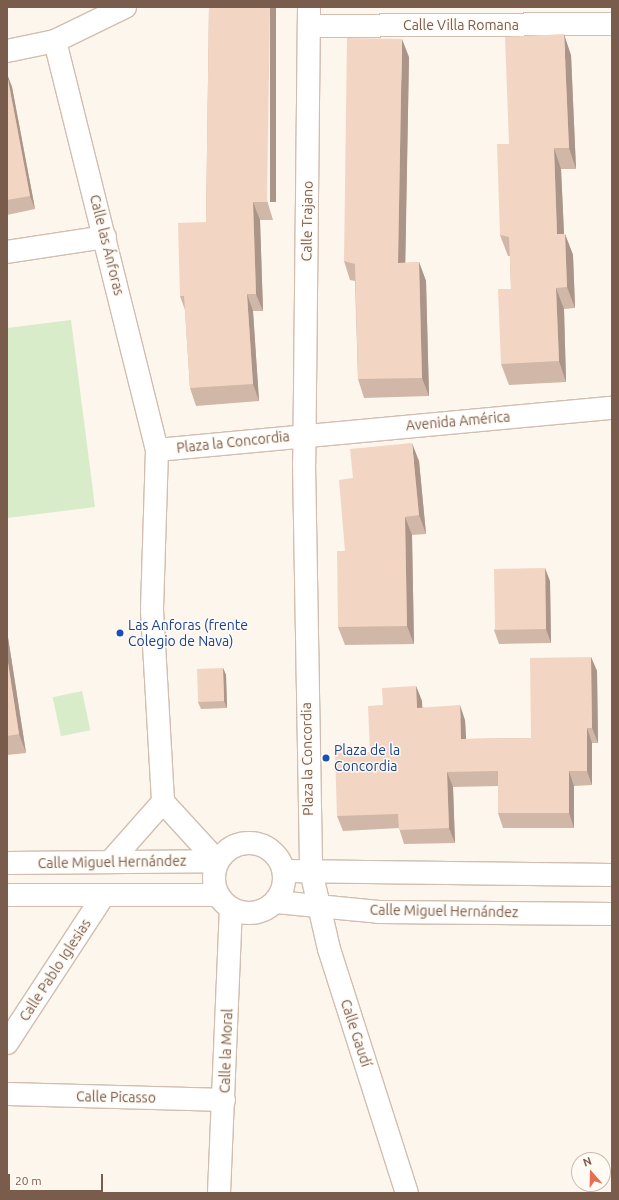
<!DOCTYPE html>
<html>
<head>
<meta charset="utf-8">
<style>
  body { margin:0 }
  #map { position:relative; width:619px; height:1200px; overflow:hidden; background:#fdf6ec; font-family:Ubuntu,sans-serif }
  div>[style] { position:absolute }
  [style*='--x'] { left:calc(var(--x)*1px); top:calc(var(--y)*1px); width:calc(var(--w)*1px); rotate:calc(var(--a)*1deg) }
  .green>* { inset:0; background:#d8ecc9; transform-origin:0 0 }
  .roads { filter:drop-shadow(1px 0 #d1beb0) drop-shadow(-1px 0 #d1beb0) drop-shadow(0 1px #d1beb0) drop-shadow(0 -1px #d1beb0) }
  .street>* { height:22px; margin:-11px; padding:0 11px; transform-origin:11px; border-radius:11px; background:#fff }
  .street>.ring { margin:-11px; padding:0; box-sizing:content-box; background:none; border:22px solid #fff; border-radius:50% }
  .wall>* { inset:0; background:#d1b7a8 }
  .shaded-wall>* { inset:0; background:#aa9588; transform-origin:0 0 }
  .building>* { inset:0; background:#f3d5c3; transform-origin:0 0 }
  .dots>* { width:11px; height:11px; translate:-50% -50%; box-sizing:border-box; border:2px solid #fffaf3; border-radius:50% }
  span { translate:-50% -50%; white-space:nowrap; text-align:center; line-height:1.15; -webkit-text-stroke:3px #fffaf3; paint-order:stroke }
  .street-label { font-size:14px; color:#7a5c4d }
  .transit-label { font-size:14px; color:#164399 }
  .left { translate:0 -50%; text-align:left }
  .frame { position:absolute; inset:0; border:8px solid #7a5c4d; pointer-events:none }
  .north { position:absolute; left:571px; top:1152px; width:40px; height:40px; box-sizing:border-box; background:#fffaf3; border:1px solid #cabbb1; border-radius:50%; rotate:340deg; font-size:11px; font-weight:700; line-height:16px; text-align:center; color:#7a5c4d }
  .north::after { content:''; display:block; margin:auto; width:14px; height:18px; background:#e76f51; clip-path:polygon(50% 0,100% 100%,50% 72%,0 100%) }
  .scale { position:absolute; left:8px; top:1174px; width:95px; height:18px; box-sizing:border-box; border:2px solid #7a5c4d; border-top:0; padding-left:5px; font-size:12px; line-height:14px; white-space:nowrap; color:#7a5c4d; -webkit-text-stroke:3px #fffaf3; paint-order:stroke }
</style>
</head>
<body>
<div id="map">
  <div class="green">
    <i style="clip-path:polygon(71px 320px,95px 507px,7px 518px,7px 328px)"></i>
    <i style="left:82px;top:691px;width:40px;height:30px;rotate:78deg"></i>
  </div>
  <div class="roads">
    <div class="street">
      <i style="--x:309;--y:7;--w:456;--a:90.6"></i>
      <i style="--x:304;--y:463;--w:408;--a:89"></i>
      <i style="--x:311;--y:871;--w:80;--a:77"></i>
      <i style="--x:329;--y:949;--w:256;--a:72.3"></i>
      <i style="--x:310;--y:26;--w:302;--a:-0.4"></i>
      <i style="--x:55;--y:41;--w:422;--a:76"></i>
      <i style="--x:157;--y:450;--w:160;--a:91.8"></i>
      <i style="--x:152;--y:610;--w:192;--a:86.7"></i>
      <i style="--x:163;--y:802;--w:80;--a:47.5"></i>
      <i style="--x:7;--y:51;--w:49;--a:-11.8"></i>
      <i style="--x:55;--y:41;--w:78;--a:-25.9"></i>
      <i style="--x:7;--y:252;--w:99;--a:-8.7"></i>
      <i style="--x:157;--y:450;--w:457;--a:-5.3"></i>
      <i class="ring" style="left:214px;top:843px;width:48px;height:48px"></i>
      <i style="--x:110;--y:862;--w:80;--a:-48.5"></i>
      <i style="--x:7;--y:863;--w:210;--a:-0.5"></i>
      <i style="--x:284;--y:871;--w:328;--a:0.7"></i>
      <i style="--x:7;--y:895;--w:210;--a:0"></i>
      <i style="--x:276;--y:902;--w:103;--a:5.5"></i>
      <i style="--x:379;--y:912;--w:233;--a:0.5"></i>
      <i style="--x:7;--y:1043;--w:173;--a:-56.8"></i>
      <i style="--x:7;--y:1094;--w:217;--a:1.6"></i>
      <i style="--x:219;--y:1193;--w:283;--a:-87.6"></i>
    </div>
  </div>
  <div class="wall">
    <i style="clip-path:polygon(209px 7px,273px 220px,260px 220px,263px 311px,253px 311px,259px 401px,196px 406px,190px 388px,185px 310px,180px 296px,206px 222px)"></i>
    <i style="clip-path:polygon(571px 55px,576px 169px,561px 169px,564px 234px,565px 234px,573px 255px,575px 308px,564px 309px,566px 382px,509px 385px,501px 364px,511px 289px,510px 256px,508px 256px,500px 235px,509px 144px)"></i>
    <i style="clip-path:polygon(409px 57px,405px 263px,419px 262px,426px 281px,429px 396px,364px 398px,358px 379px,355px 281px,350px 280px,344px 261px)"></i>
    <i style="clip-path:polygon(7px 74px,12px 87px,35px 209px,7px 215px)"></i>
    <i style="clip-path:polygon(419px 461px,426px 534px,412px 535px,414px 644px,345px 645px,338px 627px,353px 478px)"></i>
    <i style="clip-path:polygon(550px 581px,551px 643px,499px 644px,494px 630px)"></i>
    <i style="clip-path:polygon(7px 631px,26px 753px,7px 755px)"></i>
    <i style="clip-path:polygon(591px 657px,597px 671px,598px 743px,592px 743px,592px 785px,574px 786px,574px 828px,503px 828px,498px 813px,498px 786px,453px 787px,455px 843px,404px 844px,399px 828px,343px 831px,337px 816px,370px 752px,416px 686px,422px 701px,422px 707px,465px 720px,466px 739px,531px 738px)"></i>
    <i style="clip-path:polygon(223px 668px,226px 675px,227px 708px,201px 709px,198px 702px)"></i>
  </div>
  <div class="shaded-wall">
    <i style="left:270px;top:7px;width:6px;height:195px"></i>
    <i style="clip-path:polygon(564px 34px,571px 55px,576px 169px,569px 148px)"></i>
    <i style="clip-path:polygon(402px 39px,409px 57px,405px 282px,398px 263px)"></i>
    <i style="clip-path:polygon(7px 74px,12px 87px,35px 209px,30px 196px)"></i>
    <i style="clip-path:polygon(554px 148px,561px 169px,565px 255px,557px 234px)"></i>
    <i style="clip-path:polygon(253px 202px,260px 220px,263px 311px,256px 294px)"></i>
    <i style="clip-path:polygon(565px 234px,573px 255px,575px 308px,567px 287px)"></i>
    <i style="clip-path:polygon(419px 262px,426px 281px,429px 396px,422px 378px)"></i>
    <i style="clip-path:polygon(556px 288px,564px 309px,566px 382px,559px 361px)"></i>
    <i style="clip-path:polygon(247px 294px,253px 311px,259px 401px,253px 384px)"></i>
    <i style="clip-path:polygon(412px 443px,419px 461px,426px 534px,419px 515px)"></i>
    <i style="clip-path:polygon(405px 517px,412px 535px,414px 644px,407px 626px)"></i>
    <i style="clip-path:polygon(545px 568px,550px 581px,551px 643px,546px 629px)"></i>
    <i style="clip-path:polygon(7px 631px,26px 753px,19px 734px,7px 656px)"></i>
    <i style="clip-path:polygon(591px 657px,597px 671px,598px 743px,592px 728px)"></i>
    <i style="clip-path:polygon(223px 668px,226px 675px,227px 708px,224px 701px)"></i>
    <i style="clip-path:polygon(416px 686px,422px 701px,423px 722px,417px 708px)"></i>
    <i style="clip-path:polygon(460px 705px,465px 720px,467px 754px,461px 739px)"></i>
    <i style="clip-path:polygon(587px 728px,592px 743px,592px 785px,587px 771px)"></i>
    <i style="clip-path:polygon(569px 771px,574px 786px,574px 828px,569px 813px)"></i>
    <i style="clip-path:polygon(447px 772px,453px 787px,455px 843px,449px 828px)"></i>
  </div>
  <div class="building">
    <i style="clip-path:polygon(209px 7px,270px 7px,267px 202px,253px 202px,256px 294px,247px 294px,253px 384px,190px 388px,184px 296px,180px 296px,178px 223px,206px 222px)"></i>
    <i style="clip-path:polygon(564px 34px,569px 148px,554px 148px,557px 234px,565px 234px,567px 287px,556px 288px,559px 361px,501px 364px,498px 289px,511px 289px,509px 237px,500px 235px,497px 144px,509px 144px,505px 37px)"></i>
    <i style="clip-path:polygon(347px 38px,402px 39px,398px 263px,419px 262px,422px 378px,358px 379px,355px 264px,344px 261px)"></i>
    <i style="clip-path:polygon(7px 74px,30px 196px,7px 200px)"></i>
    <i style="clip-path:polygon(412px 443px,419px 515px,405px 517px,407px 626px,338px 627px,337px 551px,345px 551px,339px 480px,353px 478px,350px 449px)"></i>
    <i style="left:545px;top:568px;width:61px;height:51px;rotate:89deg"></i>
    <i style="clip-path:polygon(7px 656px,19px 734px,7px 736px)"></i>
    <i style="clip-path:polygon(591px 657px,592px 728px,587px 728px,587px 771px,569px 771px,569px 813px,498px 813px,498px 771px,447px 772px,449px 828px,399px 830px,398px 814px,337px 816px,335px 753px,370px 752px,368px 706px,383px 705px,382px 688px,416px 686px,417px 708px,460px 705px,461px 739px,531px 738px,530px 658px)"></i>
    <i style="left:223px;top:668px;width:33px;height:26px;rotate:88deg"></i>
  </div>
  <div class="dots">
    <i style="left:120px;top:633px;background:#1a4fb4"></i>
    <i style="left:326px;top:758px;background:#1a4fb4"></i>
  </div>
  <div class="street-label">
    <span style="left:461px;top:25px">Calle Villa Romana</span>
    <span style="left:307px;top:221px;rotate:-89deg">Calle Trajano</span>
    <span style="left:107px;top:245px;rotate:76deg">Calle las Ánforas</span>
    <span style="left:458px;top:421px;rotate:-5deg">Avenida América</span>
    <span style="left:233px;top:442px;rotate:-6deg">Plaza la Concordia</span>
    <span style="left:307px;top:759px;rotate:-91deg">Plaza la Concordia</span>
    <span style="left:112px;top:862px;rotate:-1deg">Calle Miguel Hernández</span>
    <span style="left:444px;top:911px;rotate:1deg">Calle Miguel Hernández</span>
    <span style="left:55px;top:970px;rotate:-57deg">Calle Pablo Iglesias</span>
    <span style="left:356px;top:1033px;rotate:72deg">Calle Gaudí</span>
    <span style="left:226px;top:1051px;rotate:-88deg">Calle la Moral</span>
    <span style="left:116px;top:1097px;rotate:1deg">Calle Picasso</span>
  </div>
  <div class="transit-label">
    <span class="left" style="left:128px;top:633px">Las Anforas (frente<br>Colegio de Nava)</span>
    <span class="left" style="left:334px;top:758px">Plaza de la<br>Concordia</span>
  </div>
  <div class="frame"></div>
  <div class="north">N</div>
  <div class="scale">20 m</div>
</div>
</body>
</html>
